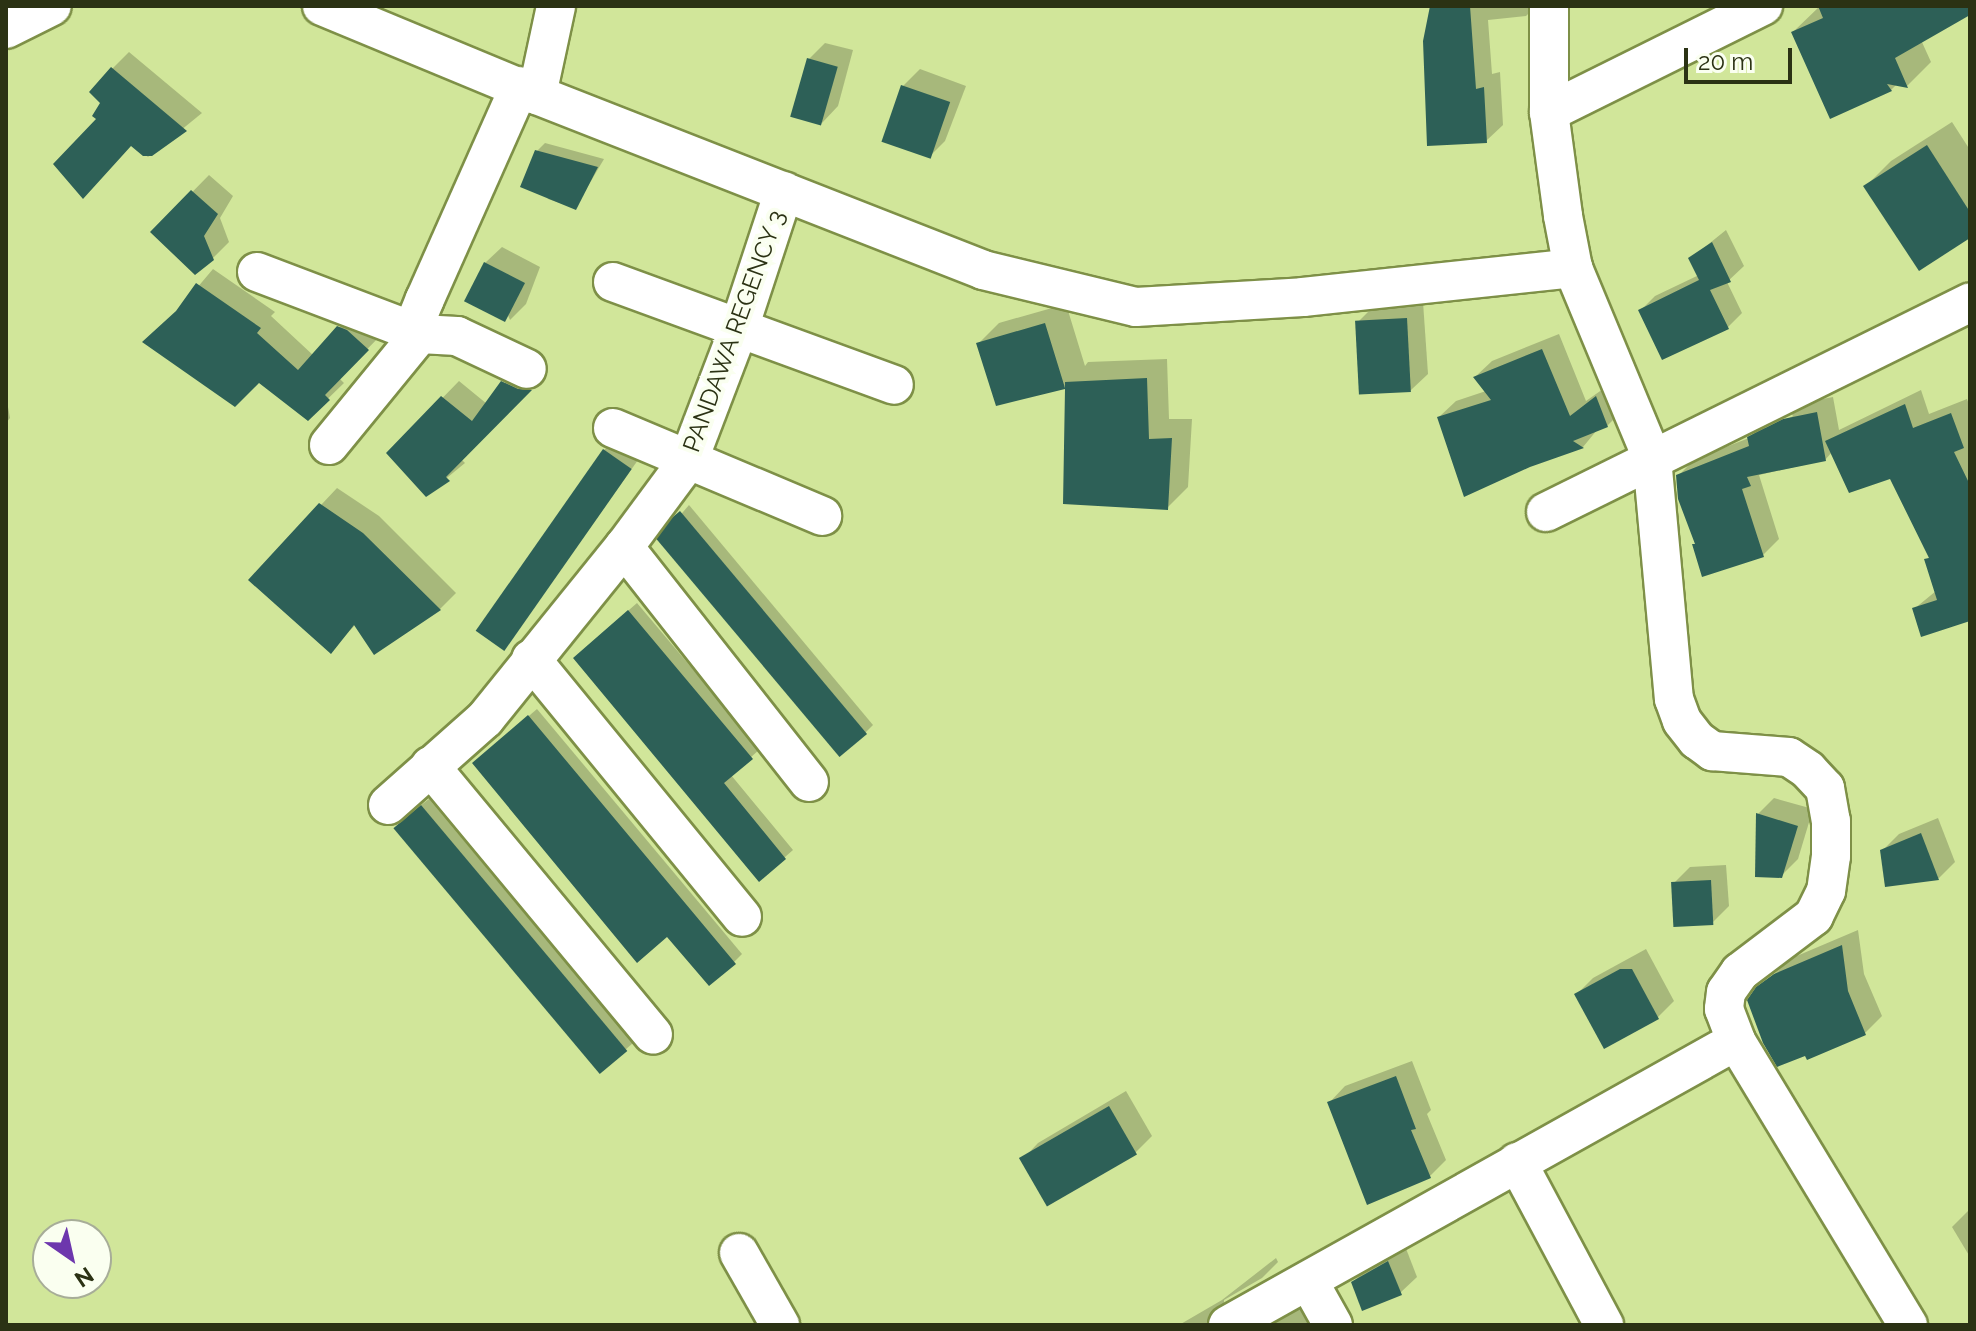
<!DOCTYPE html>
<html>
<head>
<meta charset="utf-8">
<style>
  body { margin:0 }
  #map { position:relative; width:1976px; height:1331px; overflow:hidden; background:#d1e69a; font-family:Raleway,sans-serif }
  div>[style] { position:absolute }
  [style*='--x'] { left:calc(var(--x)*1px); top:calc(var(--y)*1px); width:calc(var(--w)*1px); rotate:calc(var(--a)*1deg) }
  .shadow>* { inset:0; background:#0003 }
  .building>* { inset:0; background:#2d6057; transform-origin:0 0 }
  .roads { filter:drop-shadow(2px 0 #7e9047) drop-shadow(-2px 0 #7e9047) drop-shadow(0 2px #7e9047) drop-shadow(0 -2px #7e9047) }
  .minor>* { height:38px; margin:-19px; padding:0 19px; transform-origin:19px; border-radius:19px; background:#fff }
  span { translate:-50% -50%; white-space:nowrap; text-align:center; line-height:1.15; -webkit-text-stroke:8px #fafff0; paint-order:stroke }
  .street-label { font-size:24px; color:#2b3214 }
  .frame { position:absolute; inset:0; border:8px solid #2b3214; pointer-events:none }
  .north { position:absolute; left:32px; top:1219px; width:80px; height:80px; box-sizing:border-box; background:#fafff0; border:2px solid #a7ad98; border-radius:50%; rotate:146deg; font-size:22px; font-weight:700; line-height:32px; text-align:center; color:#2b3214 }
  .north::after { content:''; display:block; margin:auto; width:28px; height:36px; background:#6d37ad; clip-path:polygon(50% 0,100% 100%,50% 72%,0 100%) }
  .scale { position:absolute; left:1684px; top:48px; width:108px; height:36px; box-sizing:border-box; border:4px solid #2b3214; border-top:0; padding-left:10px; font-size:24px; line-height:28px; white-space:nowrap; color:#2b3214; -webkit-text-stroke:6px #fafff0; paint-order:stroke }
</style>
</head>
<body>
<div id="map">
  <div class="shadow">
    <i style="clip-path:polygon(1432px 6px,1536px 6px,1526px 16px,1488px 20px,1492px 74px,1500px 72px,1503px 125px,1486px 141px)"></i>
    <i style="clip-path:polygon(1970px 6px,1970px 13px,1921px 40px,1931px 62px,1907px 86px,1897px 84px,1891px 90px,1793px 32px,1820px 6px)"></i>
    <i style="clip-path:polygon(825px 43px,853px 50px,838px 106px,822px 123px,809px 59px)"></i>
    <i style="clip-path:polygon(129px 52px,202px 113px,148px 157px,99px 118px,112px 69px)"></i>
    <i style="clip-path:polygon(920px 69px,966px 86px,945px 141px,929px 157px,903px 86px)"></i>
    <i style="clip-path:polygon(1952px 122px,1970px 150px,1970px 236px,1866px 186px,1891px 161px)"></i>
    <i style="clip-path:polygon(545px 143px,604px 159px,575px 208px,548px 199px,537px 151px)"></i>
    <i style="clip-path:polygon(209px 175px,233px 196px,220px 218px,229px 242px,213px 258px,153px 232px)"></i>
    <i style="clip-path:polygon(1726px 230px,1744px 266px,1727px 282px,1742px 313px,1728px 327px,1640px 311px,1655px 296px,1699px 275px,1690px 259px)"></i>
    <i style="clip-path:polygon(502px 247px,540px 267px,526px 304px,510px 320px,485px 263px)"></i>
    <i style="clip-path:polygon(213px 269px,275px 312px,271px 316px,314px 356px,354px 312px,382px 334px,339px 378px,344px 383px,307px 419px,180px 308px)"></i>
    <i style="clip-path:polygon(1423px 302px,1428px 374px,1411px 390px,1362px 394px,1357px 323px,1373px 307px)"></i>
    <i style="clip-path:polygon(1066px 304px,1085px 366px,1088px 362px,1167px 359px,1169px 419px,1192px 419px,1188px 487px,1167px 508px,1067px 386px,998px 403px,978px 344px,999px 323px)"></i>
    <i style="clip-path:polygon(1559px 334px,1586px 401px,1613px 382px,1624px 409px,1607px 426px,1597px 430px,1583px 447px,1529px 465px,1439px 417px,1456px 401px,1486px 391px,1475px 377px,1492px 361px)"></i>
    <i style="clip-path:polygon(519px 366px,546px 374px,461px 459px,465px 463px,426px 495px,389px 453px,459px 381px,487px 404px)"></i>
    <i style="clip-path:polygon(evenodd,1921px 390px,1929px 414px,1967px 399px,1970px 407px,1970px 619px,1914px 609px,1936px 591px,1926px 560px,1931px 556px,1892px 476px,1832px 452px,1825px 460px,1759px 475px,1779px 539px,1763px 555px,1697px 543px,1678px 476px,1695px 459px,1749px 438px,1766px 421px,1802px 403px,1833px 397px,1839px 430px,1921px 390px,1791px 413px,1793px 416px,1765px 431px,1765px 426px,1791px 413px)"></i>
    <i style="clip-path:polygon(6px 396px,10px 418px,6px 423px)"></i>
    <i style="clip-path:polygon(612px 443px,638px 460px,505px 648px,604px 450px)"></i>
    <i style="clip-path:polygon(337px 488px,379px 516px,456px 593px,440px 609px,356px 624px,331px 651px,321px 505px)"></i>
    <i style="clip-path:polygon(689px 505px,873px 725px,865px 733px,660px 539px)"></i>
    <i style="clip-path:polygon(637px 603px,760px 749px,731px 775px,793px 850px,760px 879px,583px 650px)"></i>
    <i style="clip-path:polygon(537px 709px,742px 954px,734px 962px,667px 934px,482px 756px)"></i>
    <i style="clip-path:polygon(1774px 798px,1813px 809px,1798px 859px,1781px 876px,1758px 814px)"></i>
    <i style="clip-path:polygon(429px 799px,633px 1043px,600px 1072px,403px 819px)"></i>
    <i style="clip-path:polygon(1938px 818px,1955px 862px,1939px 878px,1887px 885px,1882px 851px,1899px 834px)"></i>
    <i style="clip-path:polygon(1726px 865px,1729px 906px,1712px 923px,1673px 884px,1690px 867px)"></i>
    <i style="clip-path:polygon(1858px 930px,1864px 974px,1882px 1016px,1865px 1033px,1758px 989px,1792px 958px)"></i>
    <i style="clip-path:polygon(1646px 949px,1674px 1001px,1658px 1017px,1577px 994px,1593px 978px)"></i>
    <i style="clip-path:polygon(1412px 1061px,1431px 1110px,1427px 1114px,1446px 1160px,1430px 1176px,1329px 1103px,1345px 1086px)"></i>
    <i style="clip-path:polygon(1126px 1091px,1152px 1136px,1136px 1152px,1022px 1160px,1038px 1143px)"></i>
    <i style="clip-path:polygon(1970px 1209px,1970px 1257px,1952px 1227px)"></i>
    <i style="clip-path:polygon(1405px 1246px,1417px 1277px,1400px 1293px,1353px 1282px,1370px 1265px)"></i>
    <i style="clip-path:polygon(1276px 1258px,1278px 1262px,1262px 1278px,1224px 1300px,1224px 1318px,1231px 1325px,1179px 1325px,1222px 1300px)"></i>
    <i style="clip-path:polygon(1305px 1302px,1321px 1325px,1263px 1325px)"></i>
  </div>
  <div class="building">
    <i style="clip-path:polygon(1430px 6px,1470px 6px,1476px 89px,1484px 87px,1487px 143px,1427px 146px,1423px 41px)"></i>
    <i style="clip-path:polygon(1818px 6px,1970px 6px,1970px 15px,1895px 58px,1908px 88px,1887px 84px,1892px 91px,1830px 119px,1791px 32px,1823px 18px)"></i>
    <i style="left:807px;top:58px;width:32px;height:61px;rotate:16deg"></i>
    <i style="clip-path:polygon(111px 67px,187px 131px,152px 156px,143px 156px,131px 146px,83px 199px,53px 164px,96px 119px,92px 116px,100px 103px,89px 92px)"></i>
    <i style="left:901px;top:85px;width:52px;height:60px;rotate:19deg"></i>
    <i style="clip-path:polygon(1927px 145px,1970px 212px,1970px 238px,1919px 271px,1863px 186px)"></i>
    <i style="clip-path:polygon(535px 150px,598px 167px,576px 210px,520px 187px)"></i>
    <i style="clip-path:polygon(191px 190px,218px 214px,204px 236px,214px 260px,195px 275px,150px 232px)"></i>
    <i style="clip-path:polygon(1712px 242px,1731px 282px,1710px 290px,1729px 329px,1662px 360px,1638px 310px,1699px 280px,1688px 258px)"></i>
    <i style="left:484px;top:262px;width:46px;height:44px;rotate:27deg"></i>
    <i style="clip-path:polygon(196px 283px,261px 328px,257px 333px,298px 370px,337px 326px,347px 330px,369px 350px,325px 395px,330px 400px,308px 421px,259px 383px,235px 407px,142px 342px,176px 311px)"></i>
    <i style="left:1407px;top:318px;width:74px;height:52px;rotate:87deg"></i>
    <i style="clip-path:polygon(1045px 323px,1065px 388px,1065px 382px,1147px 378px,1149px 439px,1172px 438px,1168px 510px,1063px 504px,1065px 389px,996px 406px,976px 343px)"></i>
    <i style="clip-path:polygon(1542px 349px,1570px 416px,1596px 396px,1608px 427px,1573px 441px,1584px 448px,1530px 467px,1464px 497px,1437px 417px,1491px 400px,1473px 377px)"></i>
    <i style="clip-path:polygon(501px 381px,518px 389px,532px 390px,446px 477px,450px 481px,426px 497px,386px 453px,441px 396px,472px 421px)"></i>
    <i style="clip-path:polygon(1905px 404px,1913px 428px,1951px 413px,1964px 448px,1954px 452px,1970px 485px,1970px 621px,1921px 637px,1912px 608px,1937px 600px,1924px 559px,1929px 558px,1890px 479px,1849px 493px,1825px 441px)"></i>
    <i style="clip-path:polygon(1817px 412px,1826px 461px,1747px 477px,1751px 486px,1742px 489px,1764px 557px,1702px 577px,1692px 544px,1695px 544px,1678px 499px,1676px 475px,1749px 446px,1747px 437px,1783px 419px)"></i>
    <i style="left:603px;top:449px;width:35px;height:222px;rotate:35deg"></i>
    <i style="clip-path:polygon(319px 503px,363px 533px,441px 610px,374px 655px,354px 625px,331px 654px,248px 580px)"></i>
    <i style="left:680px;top:511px;width:291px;height:36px;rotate:50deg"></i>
    <i style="clip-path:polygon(628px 610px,753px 759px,724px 783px,786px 859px,759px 882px,573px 658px)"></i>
    <i style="clip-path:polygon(528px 715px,736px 964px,709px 986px,667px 937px,637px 963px,472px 763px)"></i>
    <i style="left:421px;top:805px;width:321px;height:36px;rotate:50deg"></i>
    <i style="clip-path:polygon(1756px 813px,1798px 826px,1782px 878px,1755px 877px)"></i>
    <i style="clip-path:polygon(1921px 833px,1939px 880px,1885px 887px,1880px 850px)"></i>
    <i style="left:1711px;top:880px;width:45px;height:40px;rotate:87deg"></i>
    <i style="clip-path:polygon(1842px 945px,1848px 991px,1866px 1035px,1807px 1060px,1805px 1056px,1777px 1067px,1763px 1043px,1747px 1000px,1756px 987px,1774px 974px)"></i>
    <i style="clip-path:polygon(1620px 969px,1632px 969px,1659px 1019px,1604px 1049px,1574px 994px)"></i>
    <i style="clip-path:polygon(1396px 1076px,1416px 1129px,1411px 1130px,1431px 1178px,1367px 1205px,1327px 1102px)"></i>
    <i style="left:1109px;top:1106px;width:56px;height:104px;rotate:60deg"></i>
    <i style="clip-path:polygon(1388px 1261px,1402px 1295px,1362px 1311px,1351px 1282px)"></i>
  </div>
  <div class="roads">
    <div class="minor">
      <i style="--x:322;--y:6;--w:233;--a:22.5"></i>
      <i style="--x:537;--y:95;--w:479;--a:21.4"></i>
      <i style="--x:983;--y:270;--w:157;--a:13.6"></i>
      <i style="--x:1136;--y:307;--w:167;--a:-3.4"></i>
      <i style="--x:1303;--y:297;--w:272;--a:-6.1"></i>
      <i style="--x:1549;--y:6;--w:106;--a:90"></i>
      <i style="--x:1549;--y:112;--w:105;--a:82.3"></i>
      <i style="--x:1563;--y:216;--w:53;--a:79.1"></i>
      <i style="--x:1573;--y:268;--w:206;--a:67.4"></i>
      <i style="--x:1652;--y:458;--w:242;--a:84.8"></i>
      <i style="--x:1674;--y:699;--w:23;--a:70"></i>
      <i style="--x:1682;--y:721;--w:24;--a:52"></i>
      <i style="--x:1697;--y:740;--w:19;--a:36"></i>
      <i style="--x:1712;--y:751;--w:77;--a:4.5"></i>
      <i style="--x:1789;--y:757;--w:23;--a:34"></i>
      <i style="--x:1808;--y:770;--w:25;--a:47"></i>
      <i style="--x:1825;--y:788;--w:34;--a:80"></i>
      <i style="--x:1831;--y:821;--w:35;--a:90"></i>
      <i style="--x:1831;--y:856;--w:35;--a:98"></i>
      <i style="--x:1826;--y:891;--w:28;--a:116"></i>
      <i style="--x:1814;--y:916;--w:93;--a:142.9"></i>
      <i style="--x:1740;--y:972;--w:24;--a:125"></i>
      <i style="--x:1726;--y:992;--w:17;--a:97"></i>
      <i style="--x:1724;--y:1009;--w:34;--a:69"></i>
      <i style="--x:1736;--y:1041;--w:332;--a:58.8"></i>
      <i style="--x:6;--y:29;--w:51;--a:-26.6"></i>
      <i style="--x:537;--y:95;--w:91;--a:-77.9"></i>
      <i style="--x:1549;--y:112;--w:239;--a:-26.4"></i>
      <i style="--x:257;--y:272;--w:174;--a:20.8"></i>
      <i style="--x:420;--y:334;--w:18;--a:-96"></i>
      <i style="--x:418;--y:316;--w:18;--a:-68"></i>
      <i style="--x:425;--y:299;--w:233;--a:-66"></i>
      <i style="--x:613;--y:282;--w:299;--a:20.1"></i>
      <i style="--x:613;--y:428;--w:227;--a:22.8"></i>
      <i style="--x:329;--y:445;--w:144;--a:-50.7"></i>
      <i style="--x:420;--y:334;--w:37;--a:3"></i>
      <i style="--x:457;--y:336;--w:77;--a:25.2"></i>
      <i style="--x:1546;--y:512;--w:473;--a:-26.3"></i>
      <i style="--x:624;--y:547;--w:299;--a:51.8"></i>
      <i style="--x:531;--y:659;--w:333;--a:50.7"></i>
      <i style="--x:430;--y:766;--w:349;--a:50.3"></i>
      <i style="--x:388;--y:805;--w:130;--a:-41.6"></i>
      <i style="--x:485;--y:719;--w:221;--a:-51.1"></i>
      <i style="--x:624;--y:547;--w:109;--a:-53.5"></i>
      <i style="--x:689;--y:459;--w:140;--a:-69.1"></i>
      <i style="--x:739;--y:328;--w:144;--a:-71.8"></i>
      <i style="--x:1517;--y:1162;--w:185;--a:61.9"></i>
      <i style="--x:739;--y:1253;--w:83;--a:60.3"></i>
      <i style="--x:1309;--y:1282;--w:49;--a:60.8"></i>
      <i style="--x:1228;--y:1325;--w:582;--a:-29.21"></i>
    </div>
  </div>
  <div class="street-label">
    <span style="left:734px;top:331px;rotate:-70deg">PANDAWA REGENCY 3</span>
  </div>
  <div class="frame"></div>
  <div class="north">N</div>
  <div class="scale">20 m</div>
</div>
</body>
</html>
